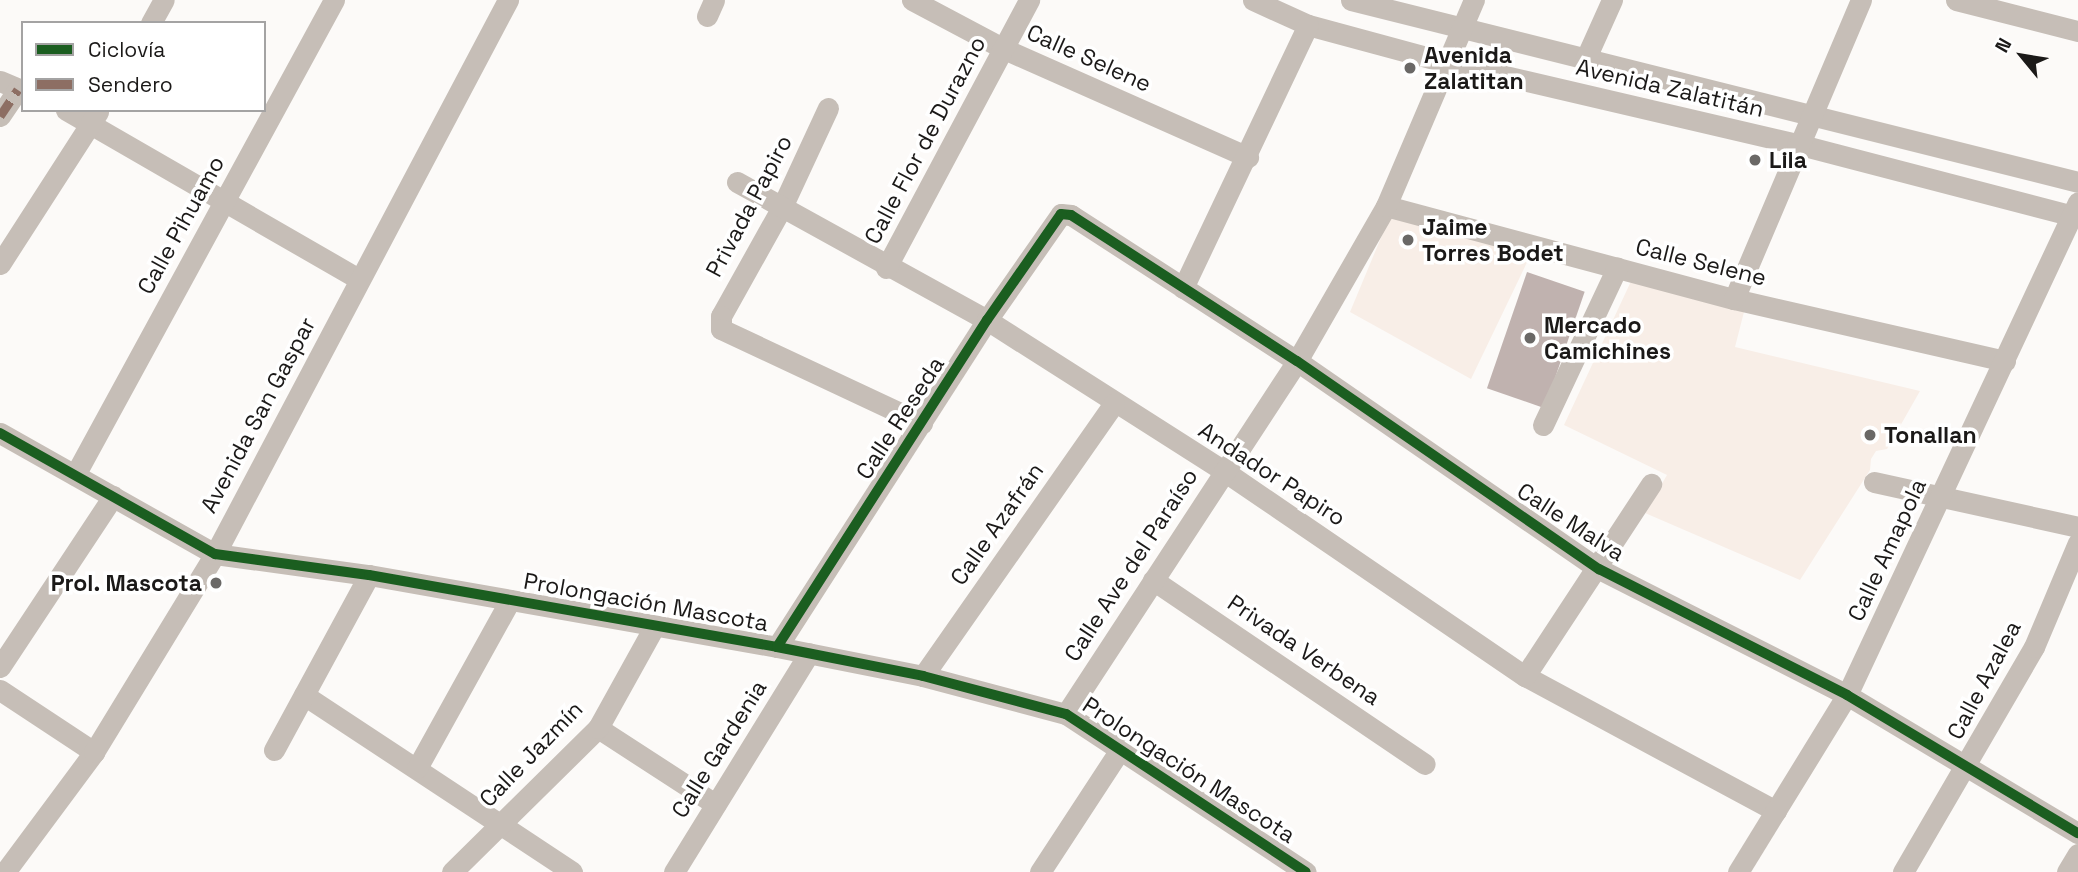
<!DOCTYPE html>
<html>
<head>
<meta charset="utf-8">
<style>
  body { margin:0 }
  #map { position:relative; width:2078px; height:872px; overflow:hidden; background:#fcfaf8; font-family:"Space Grotesk",sans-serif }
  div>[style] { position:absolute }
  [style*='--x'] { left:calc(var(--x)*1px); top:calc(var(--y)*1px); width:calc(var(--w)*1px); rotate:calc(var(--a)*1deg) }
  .industrial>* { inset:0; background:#f8eee7 }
  .building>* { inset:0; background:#c0b2af; transform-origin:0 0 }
  .minor>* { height:21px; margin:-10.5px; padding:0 10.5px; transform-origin:10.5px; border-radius:10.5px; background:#c6beb7 }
  .quiet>* { height:9px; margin-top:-4.5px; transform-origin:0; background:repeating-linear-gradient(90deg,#8d6e63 0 18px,transparent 0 27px) }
  .cycleway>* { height:10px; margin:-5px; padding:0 5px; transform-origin:5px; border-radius:5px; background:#1b5e20 }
  .dots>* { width:19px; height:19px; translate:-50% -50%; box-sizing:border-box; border:4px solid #fff; border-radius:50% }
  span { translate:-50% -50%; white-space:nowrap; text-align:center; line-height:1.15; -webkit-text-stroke:7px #fff; paint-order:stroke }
  .poi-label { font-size:23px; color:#1b1918; font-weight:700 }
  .left { translate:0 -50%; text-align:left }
  .right { translate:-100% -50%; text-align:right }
  .street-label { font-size:23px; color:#1b1918 }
  .legend { position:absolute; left:21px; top:21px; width:245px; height:91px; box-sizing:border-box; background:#fff; border:2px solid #a4a3a3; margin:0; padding:9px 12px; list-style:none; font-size:21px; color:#1b1918 }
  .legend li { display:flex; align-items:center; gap:14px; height:35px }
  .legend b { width:35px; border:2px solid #a4a3a3 }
  .north { position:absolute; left:1987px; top:21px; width:70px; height:70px; -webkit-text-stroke:5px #fff; paint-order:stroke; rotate:300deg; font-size:19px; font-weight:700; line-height:28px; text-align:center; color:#1b1918 }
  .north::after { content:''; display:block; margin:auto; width:24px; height:32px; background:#1b1918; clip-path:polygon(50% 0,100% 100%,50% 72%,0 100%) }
</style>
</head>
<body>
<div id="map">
  <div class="industrial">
    <i style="clip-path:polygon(1390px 216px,1531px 254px,1471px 379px,1350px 312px)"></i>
    <i style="clip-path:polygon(1633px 277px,1745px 308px,1735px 347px,1920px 391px,1887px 449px,1876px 451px,1871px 459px,1870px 470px,1800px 580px,1645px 513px,1667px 475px,1564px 425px)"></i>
  </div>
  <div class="building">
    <i style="left:1527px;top:272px;width:61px;height:123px;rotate:19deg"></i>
  </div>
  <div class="minor">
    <i style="--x:912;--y:0;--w:104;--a:28"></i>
    <i style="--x:1004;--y:49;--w:267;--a:23.9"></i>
    <i style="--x:1253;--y:0;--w:60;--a:24.4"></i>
    <i style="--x:1308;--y:25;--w:146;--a:15.1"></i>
    <i style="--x:1449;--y:63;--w:357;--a:13.1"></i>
    <i style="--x:1797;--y:144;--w:290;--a:14.6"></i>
    <i style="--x:1351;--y:0;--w:749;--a:14.05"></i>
    <i style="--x:1956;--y:0;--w:126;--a:14.3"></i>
    <i style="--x:707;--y:16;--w:17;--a:-66"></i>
    <i style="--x:151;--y:23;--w:26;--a:-61"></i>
    <i style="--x:1585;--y:60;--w:66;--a:-65.8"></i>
    <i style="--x:0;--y:81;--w:25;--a:23"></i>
    <i style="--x:828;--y:108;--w:109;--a:114.9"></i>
    <i style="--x:782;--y:207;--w:125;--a:119.2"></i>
    <i style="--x:721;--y:316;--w:13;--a:90"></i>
    <i style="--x:721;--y:329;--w:222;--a:25.1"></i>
    <i style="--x:66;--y:110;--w:338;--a:30"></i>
    <i style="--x:0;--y:116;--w:32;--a:-56"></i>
    <i style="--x:737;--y:182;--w:286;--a:28.9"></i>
    <i style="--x:987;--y:320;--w:281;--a:32.5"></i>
    <i style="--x:1224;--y:471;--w:364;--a:34.3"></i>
    <i style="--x:1525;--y:676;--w:285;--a:28.3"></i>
    <i style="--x:1386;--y:206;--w:360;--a:15"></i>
    <i style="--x:1734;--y:299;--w:278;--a:12.9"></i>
    <i style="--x:0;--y:264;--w:181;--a:-57.2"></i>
    <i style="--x:886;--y:268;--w:304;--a:-61.9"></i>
    <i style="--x:1183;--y:288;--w:291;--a:-64.6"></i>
    <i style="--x:1734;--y:299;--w:325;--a:-67"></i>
    <i style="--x:1543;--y:425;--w:174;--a:-64.8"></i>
    <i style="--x:0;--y:433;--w:247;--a:29.4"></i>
    <i style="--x:215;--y:554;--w:155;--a:7.8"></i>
    <i style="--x:369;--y:575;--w:414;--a:10"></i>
    <i style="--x:777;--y:647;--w:149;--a:11.2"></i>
    <i style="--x:923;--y:676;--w:148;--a:14.9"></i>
    <i style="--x:1066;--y:714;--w:287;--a:33.4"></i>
    <i style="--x:75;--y:475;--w:541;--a:-61.4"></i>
    <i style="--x:1874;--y:482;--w:209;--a:12.4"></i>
    <i style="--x:1153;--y:580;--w:328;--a:34.1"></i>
    <i style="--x:777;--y:647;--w:389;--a:-57.3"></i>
    <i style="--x:987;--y:320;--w:129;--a:-55.1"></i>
    <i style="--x:1061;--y:214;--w:10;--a:6"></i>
    <i style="--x:1071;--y:215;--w:269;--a:32.9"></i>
    <i style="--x:1297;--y:361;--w:367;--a:34.6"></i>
    <i style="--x:1599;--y:569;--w:278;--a:26.9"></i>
    <i style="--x:1847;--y:695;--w:269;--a:30.9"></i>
    <i style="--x:0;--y:667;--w:205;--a:-56.5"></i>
    <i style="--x:923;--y:676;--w:333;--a:-55"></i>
    <i style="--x:1525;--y:676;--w:230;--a:-56.7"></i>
    <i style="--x:0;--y:690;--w:113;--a:33.4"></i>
    <i style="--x:304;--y:695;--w:321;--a:33.4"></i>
    <i style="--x:1066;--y:714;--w:422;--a:-56.8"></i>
    <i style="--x:1297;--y:361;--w:179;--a:-60.1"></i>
    <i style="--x:1386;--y:206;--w:224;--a:-66.9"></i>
    <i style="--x:598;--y:728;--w:140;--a:33"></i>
    <i style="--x:274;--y:750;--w:199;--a:-61.5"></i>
    <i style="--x:417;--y:768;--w:192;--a:-61"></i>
    <i style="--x:5;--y:872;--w:149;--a:-53.4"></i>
    <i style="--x:94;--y:752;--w:232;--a:-58.6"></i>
    <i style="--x:215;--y:554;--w:627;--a:-62.13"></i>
    <i style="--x:452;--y:872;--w:205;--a:-44.6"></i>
    <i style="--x:598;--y:728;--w:118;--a:-61"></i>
    <i style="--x:674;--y:872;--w:257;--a:-58.3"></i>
    <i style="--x:1040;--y:872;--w:148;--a:-56.8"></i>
    <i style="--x:1738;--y:872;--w:208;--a:-58.4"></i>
    <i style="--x:1847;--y:695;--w:544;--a:-64.89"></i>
    <i style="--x:1903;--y:872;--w:260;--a:-59.8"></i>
    <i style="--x:2034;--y:647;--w:113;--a:-67.1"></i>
    <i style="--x:2067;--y:872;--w:21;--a:-59"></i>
  </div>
  <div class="quiet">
    <i style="--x:0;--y:116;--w:32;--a:-56"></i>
  </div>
  <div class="cycleway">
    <i style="--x:0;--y:433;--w:247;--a:29.4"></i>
    <i style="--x:215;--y:554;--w:155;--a:7.8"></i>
    <i style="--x:369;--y:575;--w:414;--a:10"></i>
    <i style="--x:777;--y:647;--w:149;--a:11.2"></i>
    <i style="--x:923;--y:676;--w:148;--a:14.9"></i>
    <i style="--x:1066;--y:714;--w:287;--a:33.4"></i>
    <i style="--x:777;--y:647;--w:389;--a:-57.3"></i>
    <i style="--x:987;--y:320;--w:129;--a:-55.1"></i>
    <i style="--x:1061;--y:214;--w:10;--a:6"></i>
    <i style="--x:1071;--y:215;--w:269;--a:32.9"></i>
    <i style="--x:1297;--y:361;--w:367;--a:34.6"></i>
    <i style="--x:1599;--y:569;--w:278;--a:26.9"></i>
    <i style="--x:1847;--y:695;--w:269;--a:30.9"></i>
  </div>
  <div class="dots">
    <i style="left:1410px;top:68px;background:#6a6866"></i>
    <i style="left:1755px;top:160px;background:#6a6866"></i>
    <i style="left:1408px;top:240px;background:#6a6866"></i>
    <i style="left:1530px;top:338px;background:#6a6866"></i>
    <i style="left:1870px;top:435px;background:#6a6866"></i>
    <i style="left:216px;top:583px;background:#6a6866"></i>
  </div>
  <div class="poi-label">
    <span class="left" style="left:1424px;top:68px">Avenida<br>Zalatitan</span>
    <span class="left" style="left:1769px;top:160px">Lila</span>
    <span class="left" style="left:1422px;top:240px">Jaime<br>Torres Bodet</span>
    <span class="left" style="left:1544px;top:338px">Mercado<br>Camichines</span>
    <span class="left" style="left:1884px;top:435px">Tonallan</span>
    <span class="right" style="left:202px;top:583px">Prol. Mascota</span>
  </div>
  <div class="street-label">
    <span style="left:1089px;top:58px;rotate:24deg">Calle Selene</span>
    <span style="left:1670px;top:88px;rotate:13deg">Avenida Zalatitán</span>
    <span style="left:925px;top:140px;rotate:-62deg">Calle Flor de Durazno</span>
    <span style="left:749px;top:206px;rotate:-62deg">Privada Papiro</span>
    <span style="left:181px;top:225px;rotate:-61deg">Calle Pihuamo</span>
    <span style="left:1701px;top:262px;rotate:14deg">Calle Selene</span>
    <span style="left:258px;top:415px;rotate:-62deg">Avenida San Gaspar</span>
    <span style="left:900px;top:418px;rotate:-57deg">Calle Reseda</span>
    <span style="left:1272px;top:474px;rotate:33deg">Andador Papiro</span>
    <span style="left:1571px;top:522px;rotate:33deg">Calle Malva</span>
    <span style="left:997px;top:524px;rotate:-55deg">Calle Azafrán</span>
    <span style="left:1887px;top:550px;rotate:-65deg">Calle Amapola</span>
    <span style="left:1131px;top:565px;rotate:-57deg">Calle Ave del Paraíso</span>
    <span style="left:646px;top:602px;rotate:10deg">Prolongación Mascota</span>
    <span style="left:1304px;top:650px;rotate:34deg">Privada Verbena</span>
    <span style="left:1984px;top:680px;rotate:-62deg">Calle Azalea</span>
    <span style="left:719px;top:749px;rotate:-58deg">Calle Gardenia</span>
    <span style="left:531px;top:754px;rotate:-46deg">Calle Jazmín</span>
    <span style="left:1189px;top:770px;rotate:33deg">Prolongación Mascota</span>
  </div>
  <ul class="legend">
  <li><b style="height:9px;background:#1b5e20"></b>Ciclovía</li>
  <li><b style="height:9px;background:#8d6e63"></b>Sendero</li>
  </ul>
  <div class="north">N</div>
</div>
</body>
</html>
